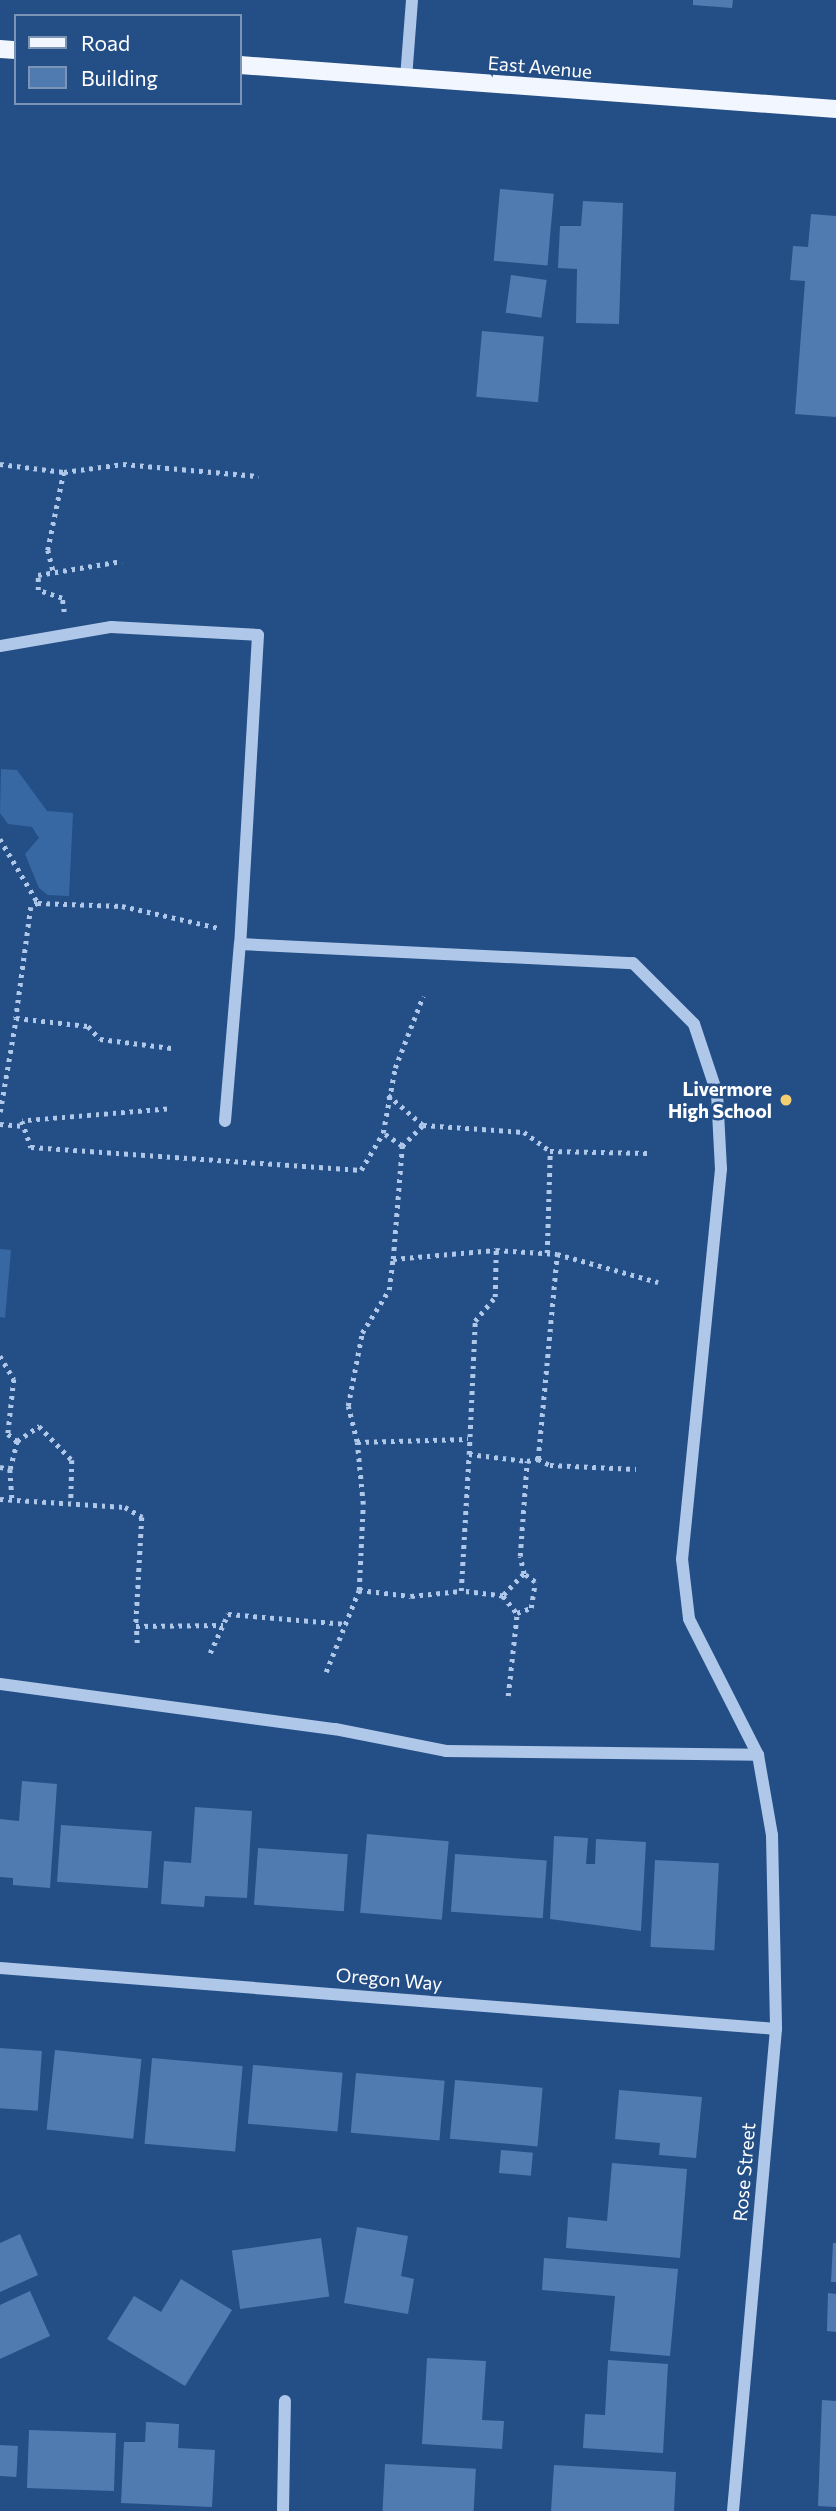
<!DOCTYPE html>
<html>
<head>
<meta charset="utf-8">
<style>
  body { margin:0 }
  #map { position:relative; width:836px; height:2511px; overflow:hidden; background:#244e86; font-family:Commissioner,sans-serif }
  div>[style] { position:absolute }
  [style*='--x'] { left:calc(var(--x)*1px); top:calc(var(--y)*1px); width:calc(var(--w)*1px); rotate:calc(var(--a)*1deg) }
  .green>* { inset:0; background:#3868a3 }
  .building>* { inset:0; background:#507bb0; transform-origin:0 0 }
  .path>* { height:4.5px; margin-top:-2.25px; transform-origin:0; background:repeating-linear-gradient(90deg,#afc8e9 0 3.5px,transparent 0 8.5px) }
  .minor>* { height:12px; margin:-6px; padding:0 6px; transform-origin:6px; border-radius:6px; background:#afc8e9 }
  .major>* { height:18px; margin:-9px; padding:0 9px; transform-origin:9px; border-radius:9px; background:#f2f6fe }
  .dots>* { width:19px; height:19px; translate:-50% -50%; box-sizing:border-box; border:4px solid #244e86; border-radius:50% }
  span { translate:-50% -50%; white-space:nowrap; text-align:center; line-height:1.15; -webkit-text-stroke:5px #244e86; paint-order:stroke }
  .street-label { font-size:19px; color:#fff }
  .poi-label { font-size:19px; color:#fff; font-weight:700 }
  .right { translate:-100% -50%; text-align:right }
  .legend { position:absolute; left:14px; top:14px; width:228px; height:91px; box-sizing:border-box; background:#244e86; border:2px solid #7c95b6; margin:0; padding:9px 12px; list-style:none; font-size:21px; color:#fff }
  .legend li { display:flex; align-items:center; gap:14px; height:35px }
  .legend b { width:35px; border:2px solid #7c95b6 }
</style>
</head>
<body>
<div id="map">
  <div class="green">
    <i style="clip-path:polygon(1px 769px,17px 770px,47px 811px,73px 813px,69px 896px,48px 895px,39px 888px,25px 854px,39px 838px,32px 827px,8px 824px,0 813px)"></i>
    <i style="clip-path:polygon(0 1249px,11px 1250px,5px 1318px,0 1317px)"></i>
  </div>
  <div class="building">
    <i style="clip-path:polygon(693px 0,733px 0,732px 8px,693px 5px)"></i>
    <i style="left:500px;top:189px;width:54px;height:72px;rotate:5deg"></i>
    <i style="clip-path:polygon(583px 201px,623px 203px,619px 324px,576px 323px,577px 269px,558px 268px,560px 226px,581px 226px)"></i>
    <i style="clip-path:polygon(811px 214px,836px 216px,836px 417px,795px 414px,805px 281px,790px 280px,793px 246px,808px 247px)"></i>
    <i style="left:511px;top:275px;width:36px;height:38px;rotate:8deg"></i>
    <i style="left:482px;top:331px;width:62px;height:66px;rotate:5deg"></i>
    <i style="clip-path:polygon(22px 1781px,57px 1784px,50px 1888px,13px 1885px,13px 1878px,0 1877px,0 1819px,19px 1821px)"></i>
    <i style="clip-path:polygon(195px 1807px,252px 1811px,247px 1898px,205px 1896px,204px 1907px,161px 1904px,164px 1861px,191px 1863px)"></i>
    <i style="left:61px;top:1825px;width:91px;height:57px;rotate:4deg"></i>
    <i style="left:367px;top:1834px;width:82px;height:79px;rotate:5deg"></i>
    <i style="clip-path:polygon(554px 1836px,588px 1838px,586px 1864px,595px 1864px,596px 1839px,646px 1842px,641px 1931px,550px 1919px)"></i>
    <i style="left:258px;top:1848px;width:90px;height:57px;rotate:4deg"></i>
    <i style="left:455px;top:1854px;width:92px;height:58px;rotate:4deg"></i>
    <i style="left:655px;top:1860px;width:64px;height:87px;rotate:3deg"></i>
    <i style="left:0;top:2048px;width:42px;height:60px;rotate:4deg"></i>
    <i style="left:55px;top:2050px;width:87px;height:80px;rotate:6deg"></i>
    <i style="left:152px;top:2058px;width:91px;height:86px;rotate:5deg"></i>
    <i style="left:253px;top:2065px;width:90px;height:59px;rotate:5deg"></i>
    <i style="left:356px;top:2073px;width:89px;height:60px;rotate:5deg"></i>
    <i style="left:455px;top:2080px;width:88px;height:59px;rotate:5deg"></i>
    <i style="clip-path:polygon(619px 2090px,702px 2097px,696px 2158px,659px 2155px,660px 2143px,615px 2139px)"></i>
    <i style="left:501px;top:2150px;width:32px;height:23px;rotate:5deg"></i>
    <i style="clip-path:polygon(612px 2163px,687px 2169px,680px 2258px,566px 2248px,568px 2217px,607px 2221px)"></i>
    <i style="clip-path:polygon(357px 2227px,408px 2236px,401px 2276px,414px 2279px,408px 2314px,344px 2303px)"></i>
    <i style="clip-path:polygon(20px 2234px,38px 2275px,0 2292px,0 2243px)"></i>
    <i style="left:321px;top:2238px;width:59px;height:90px;rotate:82deg"></i>
    <i style="clip-path:polygon(833px 2243px,836px 2243px,836px 2282px,831px 2282px)"></i>
    <i style="clip-path:polygon(544px 2258px,678px 2269px,670px 2356px,610px 2351px,615px 2296px,542px 2290px)"></i>
    <i style="clip-path:polygon(181px 2279px,232px 2310px,185px 2386px,107px 2339px,134px 2296px,161px 2312px)"></i>
    <i style="clip-path:polygon(30px 2291px,50px 2336px,0 2359px,0 2305px)"></i>
    <i style="clip-path:polygon(828px 2293px,836px 2294px,836px 2332px,827px 2331px)"></i>
    <i style="clip-path:polygon(427px 2358px,486px 2361px,482px 2420px,504px 2421px,502px 2449px,422px 2444px)"></i>
    <i style="clip-path:polygon(608px 2360px,668px 2364px,663px 2453px,583px 2448px,585px 2414px,605px 2415px)"></i>
    <i style="clip-path:polygon(822px 2400px,836px 2401px,836px 2507px,818px 2506px)"></i>
    <i style="clip-path:polygon(146px 2422px,179px 2424px,178px 2448px,215px 2450px,212px 2507px,121px 2503px,124px 2442px,145px 2442px)"></i>
    <i style="left:29px;top:2430px;width:87px;height:58px;rotate:2deg"></i>
    <i style="left:0;top:2445px;width:18px;height:31px;rotate:3deg"></i>
    <i style="left:385px;top:2464px;width:91px;height:47px;rotate:3deg"></i>
    <i style="clip-path:polygon(554px 2465px,676px 2472px,674px 2511px,551px 2511px)"></i>
  </div>
  <div class="path">
    <i style="--x:0;--y:464;--w:64;--a:7.1"></i>
    <i style="--x:64;--y:472;--w:80;--a:101.6"></i>
    <i style="--x:48;--y:550;--w:21;--a:76"></i>
    <i style="--x:64;--y:472;--w:60;--a:-7.7"></i>
    <i style="--x:123;--y:464;--w:136;--a:5.1"></i>
    <i style="--x:64;--y:612;--w:14;--a:-98"></i>
    <i style="--x:62;--y:598;--w:25;--a:-162"></i>
    <i style="--x:38;--y:590;--w:15;--a:-90"></i>
    <i style="--x:38;--y:575;--w:85;--a:-9.5"></i>
    <i style="--x:0;--y:839;--w:74;--a:59.3"></i>
    <i style="--x:38;--y:903;--w:84;--a:2"></i>
    <i style="--x:122;--y:906;--w:99;--a:12.8"></i>
    <i style="--x:38;--y:903;--w:8;--a:150"></i>
    <i style="--x:31;--y:907;--w:112;--a:97.7"></i>
    <i style="--x:16;--y:1018;--w:72;--a:6.3"></i>
    <i style="--x:88;--y:1026;--w:18;--a:47"></i>
    <i style="--x:100;--y:1039;--w:72;--a:7.2"></i>
    <i style="--x:388;--y:1095;--w:46;--a:40.6"></i>
    <i style="--x:167;--y:1109;--w:145;--a:175.3"></i>
    <i style="--x:22;--y:1121;--w:28;--a:71"></i>
    <i style="--x:31;--y:1147;--w:331;--a:4"></i>
    <i style="--x:361;--y:1170;--w:43;--a:-59.3"></i>
    <i style="--x:383;--y:1133;--w:66;--a:-79.5"></i>
    <i style="--x:395;--y:1068;--w:77;--a:-68.7"></i>
    <i style="--x:0;--y:1112;--w:95;--a:-80.3"></i>
    <i style="--x:0;--y:1124;--w:24;--a:5"></i>
    <i style="--x:402;--y:1146;--w:30;--a:-45"></i>
    <i style="--x:423;--y:1125;--w:101;--a:4"></i>
    <i style="--x:524;--y:1132;--w:32;--a:36"></i>
    <i style="--x:547;--y:1253;--w:102;--a:-88.3"></i>
    <i style="--x:550;--y:1151;--w:98;--a:1.2"></i>
    <i style="--x:393;--y:1259;--w:103;--a:-5"></i>
    <i style="--x:0;--y:1356;--w:27;--a:59"></i>
    <i style="--x:14;--y:1379;--w:55;--a:96.2"></i>
    <i style="--x:8;--y:1434;--w:11;--a:38"></i>
    <i style="--x:357;--y:1442;--w:37;--a:-104"></i>
    <i style="--x:348;--y:1406;--w:74;--a:-79.1"></i>
    <i style="--x:362;--y:1333;--w:51;--a:-57.9"></i>
    <i style="--x:389;--y:1290;--w:31;--a:-83"></i>
    <i style="--x:393;--y:1259;--w:113;--a:-85.4"></i>
    <i style="--x:402;--y:1146;--w:23;--a:-146"></i>
    <i style="--x:469;--y:1454;--w:133;--a:-87.4"></i>
    <i style="--x:475;--y:1321;--w:31;--a:-50"></i>
    <i style="--x:495;--y:1297;--w:47;--a:-88.8"></i>
    <i style="--x:496;--y:1250;--w:61;--a:3.8"></i>
    <i style="--x:538;--y:1459;--w:13;--a:27"></i>
    <i style="--x:550;--y:1465;--w:86;--a:2.7"></i>
    <i style="--x:0;--y:1467;--w:10;--a:11"></i>
    <i style="--x:10;--y:1469;--w:30;--a:86"></i>
    <i style="--x:10;--y:1469;--w:29;--a:-76"></i>
    <i style="--x:17;--y:1441;--w:27;--a:-34"></i>
    <i style="--x:39;--y:1426;--w:47;--a:45.9"></i>
    <i style="--x:72;--y:1460;--w:42;--a:91.4"></i>
    <i style="--x:0;--y:1499;--w:125;--a:3.7"></i>
    <i style="--x:125;--y:1507;--w:20;--a:30"></i>
    <i style="--x:142;--y:1517;--w:109;--a:93.2"></i>
    <i style="--x:524;--y:1574;--w:18;--a:-103"></i>
    <i style="--x:520;--y:1556;--w:95;--a:-85.8"></i>
    <i style="--x:527;--y:1461;--w:11;--a:-10"></i>
    <i style="--x:538;--y:1459;--w:206;--a:-84.7"></i>
    <i style="--x:557;--y:1254;--w:105;--a:15.5"></i>
    <i style="--x:359;--y:1590;--w:86;--a:-87.3"></i>
    <i style="--x:363;--y:1504;--w:62;--a:-95.5"></i>
    <i style="--x:357;--y:1442;--w:111;--a:-1.5"></i>
    <i style="--x:503;--y:1596;--w:42;--a:-173.2"></i>
    <i style="--x:461;--y:1591;--w:137;--a:-86.7"></i>
    <i style="--x:469;--y:1454;--w:58;--a:6.9"></i>
    <i style="--x:137;--y:1643;--w:17;--a:-93"></i>
    <i style="--x:136;--y:1626;--w:87;--a:-0.7"></i>
    <i style="--x:210;--y:1653;--w:43;--a:-65.2"></i>
    <i style="--x:228;--y:1614;--w:119;--a:4.8"></i>
    <i style="--x:326;--y:1672;--w:88;--a:-68.1"></i>
    <i style="--x:359;--y:1590;--w:52;--a:6.6"></i>
    <i style="--x:411;--y:1596;--w:50;--a:-5.7"></i>
    <i style="--x:508;--y:1696;--w:83;--a:-83.8"></i>
    <i style="--x:517;--y:1613;--w:15;--a:-20"></i>
    <i style="--x:531;--y:1608;--w:26;--a:-81"></i>
    <i style="--x:535;--y:1582;--w:14;--a:-144"></i>
    <i style="--x:524;--y:1574;--w:30;--a:134"></i>
    <i style="--x:503;--y:1596;--w:22;--a:51"></i>
  </div>
  <div class="minor">
    <i style="--x:406;--y:78;--w:78;--a:-85.6"></i>
    <i style="--x:0;--y:646;--w:113;--a:-9.7"></i>
    <i style="--x:111;--y:627;--w:147;--a:3.1"></i>
    <i style="--x:258;--y:635;--w:310;--a:93.3"></i>
    <i style="--x:240;--y:944;--w:393;--a:2.8"></i>
    <i style="--x:633;--y:963;--w:86;--a:45"></i>
    <i style="--x:694;--y:1024;--w:73;--a:71.6"></i>
    <i style="--x:717;--y:1093;--w:76;--a:87"></i>
    <i style="--x:721;--y:1169;--w:392;--a:95.7"></i>
    <i style="--x:682;--y:1559;--w:60;--a:83.3"></i>
    <i style="--x:689;--y:1619;--w:153;--a:63.1"></i>
    <i style="--x:225;--y:1121;--w:178;--a:-85.2"></i>
    <i style="--x:0;--y:1684;--w:338;--a:7.7"></i>
    <i style="--x:335;--y:1729;--w:113;--a:11.2"></i>
    <i style="--x:446;--y:1751;--w:312;--a:0.7"></i>
    <i style="--x:758;--y:1755;--w:81;--a:80.1"></i>
    <i style="--x:772;--y:1835;--w:194;--a:88.8"></i>
    <i style="--x:776;--y:2029;--w:484;--a:95.1"></i>
    <i style="--x:0;--y:1968;--w:778;--a:4.49"></i>
    <i style="--x:283;--y:2511;--w:110;--a:-89"></i>
  </div>
  <div class="major">
    <i style="--x:0;--y:49;--w:16;--a:4"></i>
    <i style="--x:240;--y:65;--w:598;--a:4.22"></i>
  </div>
  <div class="dots">
    <i style="left:786px;top:1100px;background:#f3cf72"></i>
  </div>
  <div class="street-label">
    <span style="left:540px;top:67px;rotate:5deg">East Avenue</span>
    <span style="left:389px;top:1979px;rotate:5deg">Oregon Way</span>
    <span style="left:744px;top:2172px;rotate:-85deg">Rose Street</span>
  </div>
  <div class="poi-label">
    <span class="right" style="left:772px;top:1100px">Livermore<br>High School</span>
  </div>
  <ul class="legend">
  <li><b style="height:9px;background:#f2f6fe"></b>Road</li>
  <li><b style="height:19px;background:#507bb0"></b>Building</li>
  </ul>
</div>
</body>
</html>
